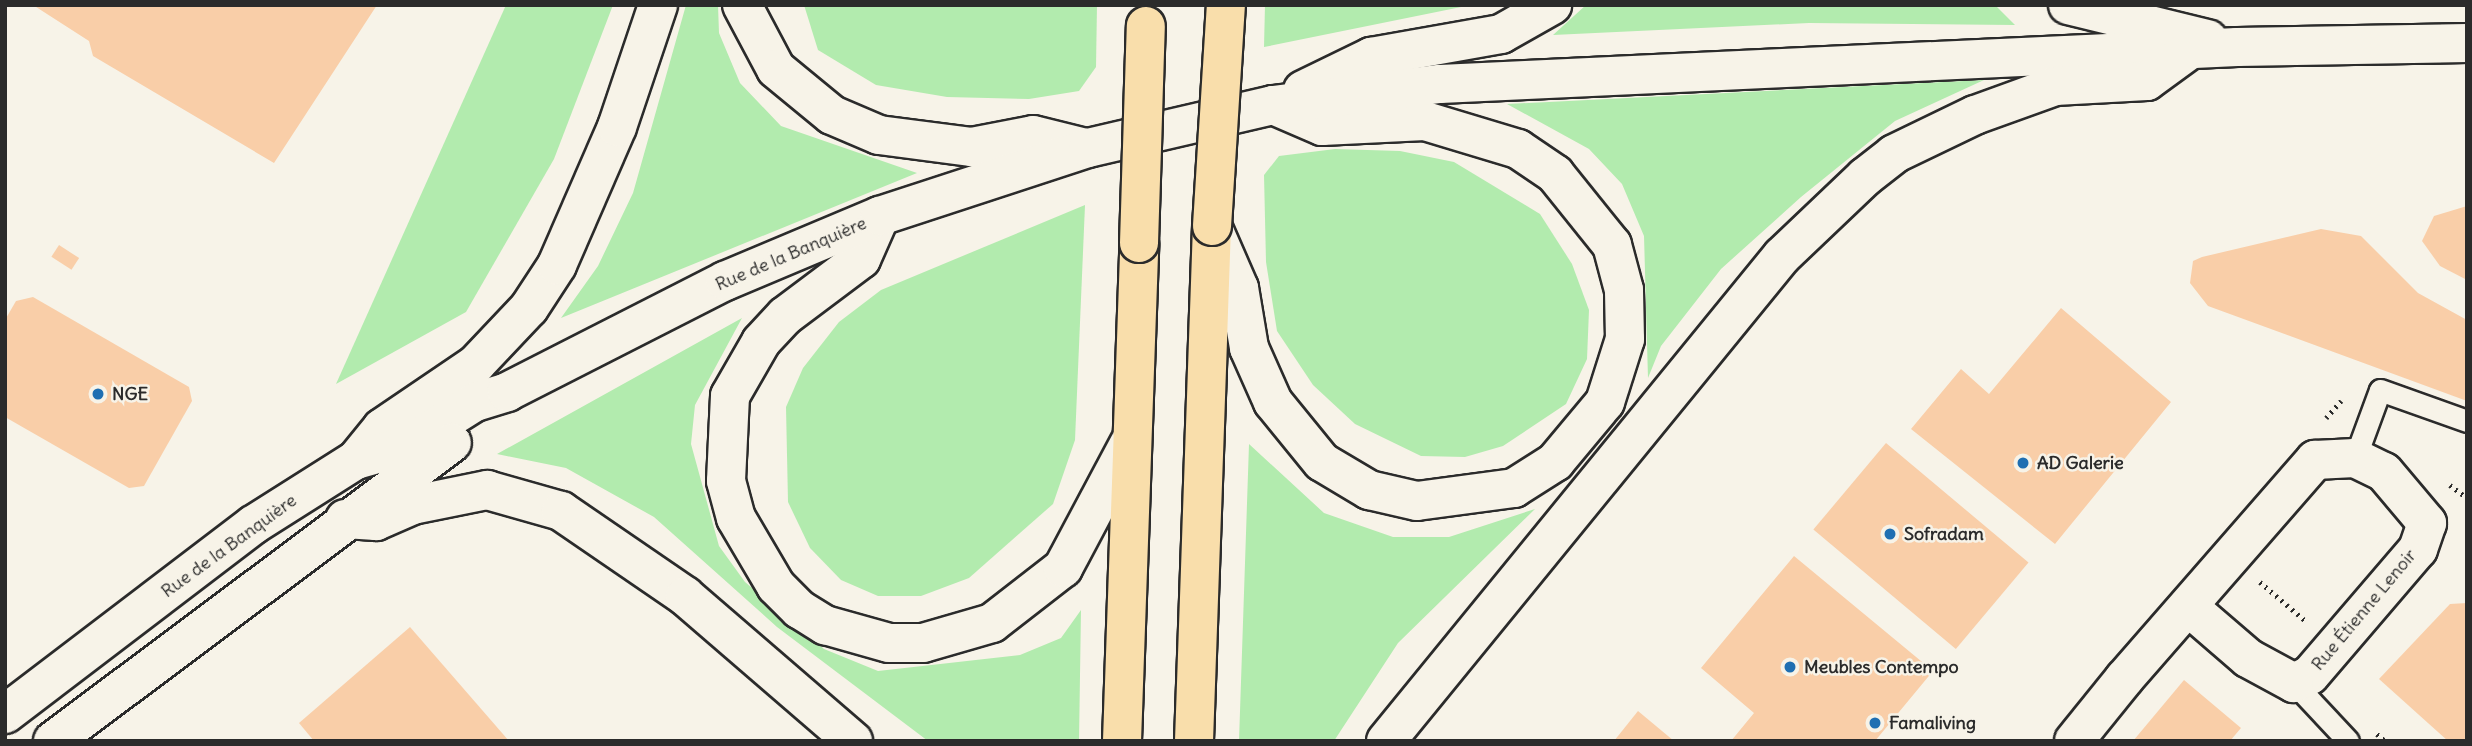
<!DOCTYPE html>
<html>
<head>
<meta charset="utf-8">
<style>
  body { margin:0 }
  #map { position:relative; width:2472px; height:746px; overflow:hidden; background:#f7f3e8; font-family:Delius,sans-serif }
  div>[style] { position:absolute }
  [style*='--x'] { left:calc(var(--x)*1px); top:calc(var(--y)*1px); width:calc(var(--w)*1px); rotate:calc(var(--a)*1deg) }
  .green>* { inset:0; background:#b2ebae }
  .building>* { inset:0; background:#f9cea8; transform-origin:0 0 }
  .path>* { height:4.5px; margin-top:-2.25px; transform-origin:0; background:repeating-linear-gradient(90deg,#2b2b2b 0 2px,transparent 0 7px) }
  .roads { filter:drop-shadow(2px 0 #2b2b2b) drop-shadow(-2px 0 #2b2b2b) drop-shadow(0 2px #2b2b2b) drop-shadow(0 -2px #2b2b2b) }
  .service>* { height:21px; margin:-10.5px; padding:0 10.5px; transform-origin:10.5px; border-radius:10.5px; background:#f7f3e8 }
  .minor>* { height:38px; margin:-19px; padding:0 19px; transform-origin:19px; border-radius:19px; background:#f7f3e8 }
  .secondary>* { height:38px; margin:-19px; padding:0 19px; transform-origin:19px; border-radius:19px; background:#f7f3e8 }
  .trunk>* { height:38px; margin:-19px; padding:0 19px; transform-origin:19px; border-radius:19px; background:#f9deab }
  .bridges { filter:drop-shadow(2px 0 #2b2b2b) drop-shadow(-2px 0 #2b2b2b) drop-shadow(0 2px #2b2b2b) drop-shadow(0 -2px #2b2b2b) }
  .trunk-bridge>* { height:38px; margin:-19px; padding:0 19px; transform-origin:19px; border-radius:19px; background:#f9deab }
  .dots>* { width:19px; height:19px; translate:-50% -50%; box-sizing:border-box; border:4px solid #f7f3e8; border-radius:50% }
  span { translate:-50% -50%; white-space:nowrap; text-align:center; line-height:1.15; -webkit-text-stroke:5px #f7f3e8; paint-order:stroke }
  .street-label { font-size:18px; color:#2b2b2b }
  .poi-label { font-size:18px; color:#2b2b2b; font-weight:700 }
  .left { translate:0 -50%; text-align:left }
  .frame { position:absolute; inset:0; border:7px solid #2b2b2b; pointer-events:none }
</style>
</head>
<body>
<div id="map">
  <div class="green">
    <i style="clip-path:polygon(506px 5px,613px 5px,554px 159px,466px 312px,336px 384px)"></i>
    <i style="clip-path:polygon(686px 5px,718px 5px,719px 33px,740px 83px,781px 126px,917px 173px,561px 318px,598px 266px,633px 193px)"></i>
    <i style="clip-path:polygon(804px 5px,1097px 5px,1096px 67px,1079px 91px,1029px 99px,947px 97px,876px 85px,818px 50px)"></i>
    <i style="clip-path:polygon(1265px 5px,1471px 5px,1264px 47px)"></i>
    <i style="clip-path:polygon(1586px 5px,1995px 5px,2015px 25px,1809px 23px,1553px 35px)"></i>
    <i style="clip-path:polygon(1984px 80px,1895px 121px,1801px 197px,1721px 269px,1661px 346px,1648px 378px,1644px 236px,1622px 184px,1589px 149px,1507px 104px)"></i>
    <i style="clip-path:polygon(1335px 149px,1400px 151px,1454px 162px,1540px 214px,1572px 264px,1589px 310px,1587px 359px,1566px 404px,1503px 446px,1465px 457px,1421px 456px,1355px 424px,1313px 385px,1277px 331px,1266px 262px,1264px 175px,1279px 156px)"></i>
    <i style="clip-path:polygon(1085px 205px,1075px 440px,1053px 504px,969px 578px,921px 596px,878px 596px,841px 580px,810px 548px,788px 502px,786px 407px,803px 368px,839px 322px,881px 290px)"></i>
    <i style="clip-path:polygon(742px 318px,695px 405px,691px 444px,719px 546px,745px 582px,824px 649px,878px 671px,1020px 655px,1061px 638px,1081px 610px,1079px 741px,928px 741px,777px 627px,654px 517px,566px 468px,497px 454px)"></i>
    <i style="clip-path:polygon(1249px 444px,1324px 513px,1393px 537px,1449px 537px,1535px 509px,1398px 643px,1334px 741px,1239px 741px)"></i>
  </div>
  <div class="building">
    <i style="clip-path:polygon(33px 5px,377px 5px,274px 163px,93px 56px,89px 41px)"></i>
    <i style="clip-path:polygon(2467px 206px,2467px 280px,2440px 266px,2422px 241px,2434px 216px)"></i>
    <i style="clip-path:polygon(2321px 229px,2361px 236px,2418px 293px,2467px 320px,2467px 401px,2208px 306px,2190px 283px,2193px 261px,2202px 257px)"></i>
    <i style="left:59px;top:245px;width:24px;height:14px;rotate:33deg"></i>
    <i style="clip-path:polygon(33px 297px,189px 387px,192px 401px,144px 486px,129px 488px,5px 417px,5px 320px,16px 301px)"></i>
    <i style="clip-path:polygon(2061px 308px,2171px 402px,2055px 544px,1911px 429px,1961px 369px,1989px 394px)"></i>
    <i style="left:1886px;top:443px;width:186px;height:113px;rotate:40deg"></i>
    <i style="clip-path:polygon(1794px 556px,1933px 671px,1875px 741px,1731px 741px,1754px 713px,1701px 668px)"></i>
    <i style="clip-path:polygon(2467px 603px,2467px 741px,2448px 741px,2379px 679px,2450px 604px)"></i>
    <i style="clip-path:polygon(410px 627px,509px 741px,314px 741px,299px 723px)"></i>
    <i style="clip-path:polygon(2184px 680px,2241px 728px,2230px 741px,2133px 741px)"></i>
    <i style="clip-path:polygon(1638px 711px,1674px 741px,1614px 741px)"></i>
  </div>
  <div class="path">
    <i style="--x:2326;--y:418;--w:23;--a:-49"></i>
    <i style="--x:2450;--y:485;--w:21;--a:37"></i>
    <i style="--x:2260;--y:582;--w:62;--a:40.4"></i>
    <i style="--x:2377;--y:734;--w:11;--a:41"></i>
  </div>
  <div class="roads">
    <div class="service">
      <i style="--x:2355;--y:458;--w:72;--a:-69.8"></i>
      <i style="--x:2380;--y:390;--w:92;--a:19.6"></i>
      <i style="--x:2294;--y:683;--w:79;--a:47"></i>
    </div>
    <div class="minor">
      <i style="--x:2074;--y:741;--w:80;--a:-51.1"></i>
      <i style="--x:2124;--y:679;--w:291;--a:-48.9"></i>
      <i style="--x:2315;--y:460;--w:40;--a:-2.9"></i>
      <i style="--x:2355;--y:458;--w:32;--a:26"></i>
      <i style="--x:2384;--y:472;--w:67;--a:49.9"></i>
      <i style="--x:2427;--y:523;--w:28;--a:109"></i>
      <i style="--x:2418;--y:549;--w:166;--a:130.6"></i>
      <i style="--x:2310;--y:675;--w:18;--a:153"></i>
      <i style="--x:2294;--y:683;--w:52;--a:-151.5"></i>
      <i style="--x:2248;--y:658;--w:78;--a:-139.2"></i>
    </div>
    <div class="secondary">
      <i style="--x:742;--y:5;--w:72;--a:62"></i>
      <i style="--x:776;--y:69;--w:72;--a:39.4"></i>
      <i style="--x:832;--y:115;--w:51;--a:23.1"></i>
      <i style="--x:879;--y:135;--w:94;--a:7.4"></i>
      <i style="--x:972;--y:147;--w:62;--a:-11.1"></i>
      <i style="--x:1033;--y:135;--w:55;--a:13.8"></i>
      <i style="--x:2068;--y:5;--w:144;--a:13.7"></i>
      <i style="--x:1303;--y:90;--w:76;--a:-25.9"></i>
      <i style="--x:1371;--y:57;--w:132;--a:-10"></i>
      <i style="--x:1501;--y:34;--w:59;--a:-29.6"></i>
      <i style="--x:880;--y:216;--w:47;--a:113.8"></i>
      <i style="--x:861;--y:259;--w:95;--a:143.1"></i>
      <i style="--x:785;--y:316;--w:35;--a:133"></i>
      <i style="--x:761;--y:342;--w:62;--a:119.9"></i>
      <i style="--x:730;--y:396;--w:85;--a:92.7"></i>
      <i style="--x:726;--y:481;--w:38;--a:75"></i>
      <i style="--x:736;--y:518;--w:79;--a:59.5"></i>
      <i style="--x:776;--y:586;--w:33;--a:45"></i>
      <i style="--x:799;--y:609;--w:31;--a:32"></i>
      <i style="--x:825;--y:625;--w:66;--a:15.7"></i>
      <i style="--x:889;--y:643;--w:34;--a:0"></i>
      <i style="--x:923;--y:643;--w:72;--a:-16.2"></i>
      <i style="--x:992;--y:623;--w:90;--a:-37.8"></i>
      <i style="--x:1063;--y:568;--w:140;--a:-62"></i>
      <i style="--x:1212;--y:226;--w:68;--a:66.5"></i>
      <i style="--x:1239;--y:288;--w:61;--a:80.5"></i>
      <i style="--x:1249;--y:348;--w:59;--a:66"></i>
      <i style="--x:1273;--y:402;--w:77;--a:50.8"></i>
      <i style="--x:1322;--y:462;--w:55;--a:30.8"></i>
      <i style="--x:1369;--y:490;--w:49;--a:12.9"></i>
      <i style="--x:1417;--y:501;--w:98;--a:-7.6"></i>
      <i style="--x:1514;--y:488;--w:49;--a:-32.4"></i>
      <i style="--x:1555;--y:462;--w:78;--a:-50.2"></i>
      <i style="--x:1605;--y:402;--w:66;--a:-72.4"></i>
      <i style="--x:1625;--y:339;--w:49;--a:-91.2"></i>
      <i style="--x:1624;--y:290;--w:47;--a:-104.9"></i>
      <i style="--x:1612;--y:245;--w:91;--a:-128.8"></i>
      <i style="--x:1555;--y:174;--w:45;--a:-146"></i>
      <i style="--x:1518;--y:149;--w:97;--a:-163.2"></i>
      <i style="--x:1425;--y:121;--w:103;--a:177.2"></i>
      <i style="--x:1322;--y:126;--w:53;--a:-156.8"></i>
      <i style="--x:356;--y:460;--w:41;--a:-50.9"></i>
      <i style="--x:382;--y:428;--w:114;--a:-34.2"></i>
      <i style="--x:476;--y:364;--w:77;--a:-46.6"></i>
      <i style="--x:529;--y:308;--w:51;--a:-56.9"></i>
      <i style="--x:557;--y:265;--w:150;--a:-66.5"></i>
      <i style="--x:617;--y:127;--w:129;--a:-71.4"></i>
      <i style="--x:345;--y:519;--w:31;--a:4"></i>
      <i style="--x:376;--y:521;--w:40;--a:-23.4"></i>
      <i style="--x:413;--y:505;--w:76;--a:-11.5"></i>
      <i style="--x:487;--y:490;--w:77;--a:15.8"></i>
      <i style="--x:561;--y:511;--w:150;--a:34.4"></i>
      <i style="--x:685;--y:596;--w:222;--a:40.8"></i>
      <i style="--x:5;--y:714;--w:312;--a:-37.3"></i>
      <i style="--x:253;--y:525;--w:122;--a:-32.3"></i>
      <i style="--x:356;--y:460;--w:51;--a:-15.9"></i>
      <i style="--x:405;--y:446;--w:83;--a:-32.2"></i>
      <i style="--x:475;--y:402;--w:34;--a:-17"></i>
      <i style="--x:507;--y:392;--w:245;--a:-27"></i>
      <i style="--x:725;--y:281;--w:168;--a:-22.8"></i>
      <i style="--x:880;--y:216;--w:219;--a:-18.1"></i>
      <i style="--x:1088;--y:148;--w:190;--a:-13.1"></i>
      <i style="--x:1273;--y:105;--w:168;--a:-7.2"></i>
      <i style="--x:1440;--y:84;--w:798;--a:-2.66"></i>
      <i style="--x:2237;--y:47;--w:230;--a:-1"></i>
      <i style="--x:53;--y:741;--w:498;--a:-36.8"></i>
      <i style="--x:1386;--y:741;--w:626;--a:-50.77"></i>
      <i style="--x:1782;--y:256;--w:115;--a:-43.6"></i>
      <i style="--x:1865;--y:177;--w:37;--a:-38"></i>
      <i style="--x:1894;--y:154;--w:90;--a:-25.7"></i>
      <i style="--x:1975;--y:115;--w:85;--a:-19.9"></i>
      <i style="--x:2055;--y:86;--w:92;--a:-3.1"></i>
      <i style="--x:2147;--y:81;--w:51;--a:-36.2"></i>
    </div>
    <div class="trunk">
      <i style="--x:1122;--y:741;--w:498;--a:-88"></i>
      <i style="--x:1194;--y:741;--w:515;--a:-88"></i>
    </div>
  </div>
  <div class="bridges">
    <div class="trunk-bridge">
      <i style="--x:1212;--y:226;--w:221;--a:-86.4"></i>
      <i style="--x:1139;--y:243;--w:217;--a:-88.2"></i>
    </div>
  </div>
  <div class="dots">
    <i style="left:98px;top:394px;background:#1f6fb2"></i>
    <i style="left:2023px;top:463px;background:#1f6fb2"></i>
    <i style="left:1890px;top:534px;background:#1f6fb2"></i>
    <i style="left:1790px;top:667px;background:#1f6fb2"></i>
    <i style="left:1875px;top:723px;background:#1f6fb2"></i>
  </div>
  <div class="street-label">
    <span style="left:791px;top:254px;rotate:-23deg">Rue de la Banquière</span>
    <span style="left:229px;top:546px;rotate:-36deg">Rue de la Banquière</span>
    <span style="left:2364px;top:610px;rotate:-50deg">Rue Étienne Lenoir</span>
  </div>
  <div class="poi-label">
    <span class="left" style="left:112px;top:394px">NGE</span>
    <span class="left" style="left:2037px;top:463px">AD Galerie</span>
    <span class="left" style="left:1904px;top:534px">Sofradam</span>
    <span class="left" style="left:1804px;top:667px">Meubles Contempo</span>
    <span class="left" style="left:1889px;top:723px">Famaliving</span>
  </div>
  <div class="frame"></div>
</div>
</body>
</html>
